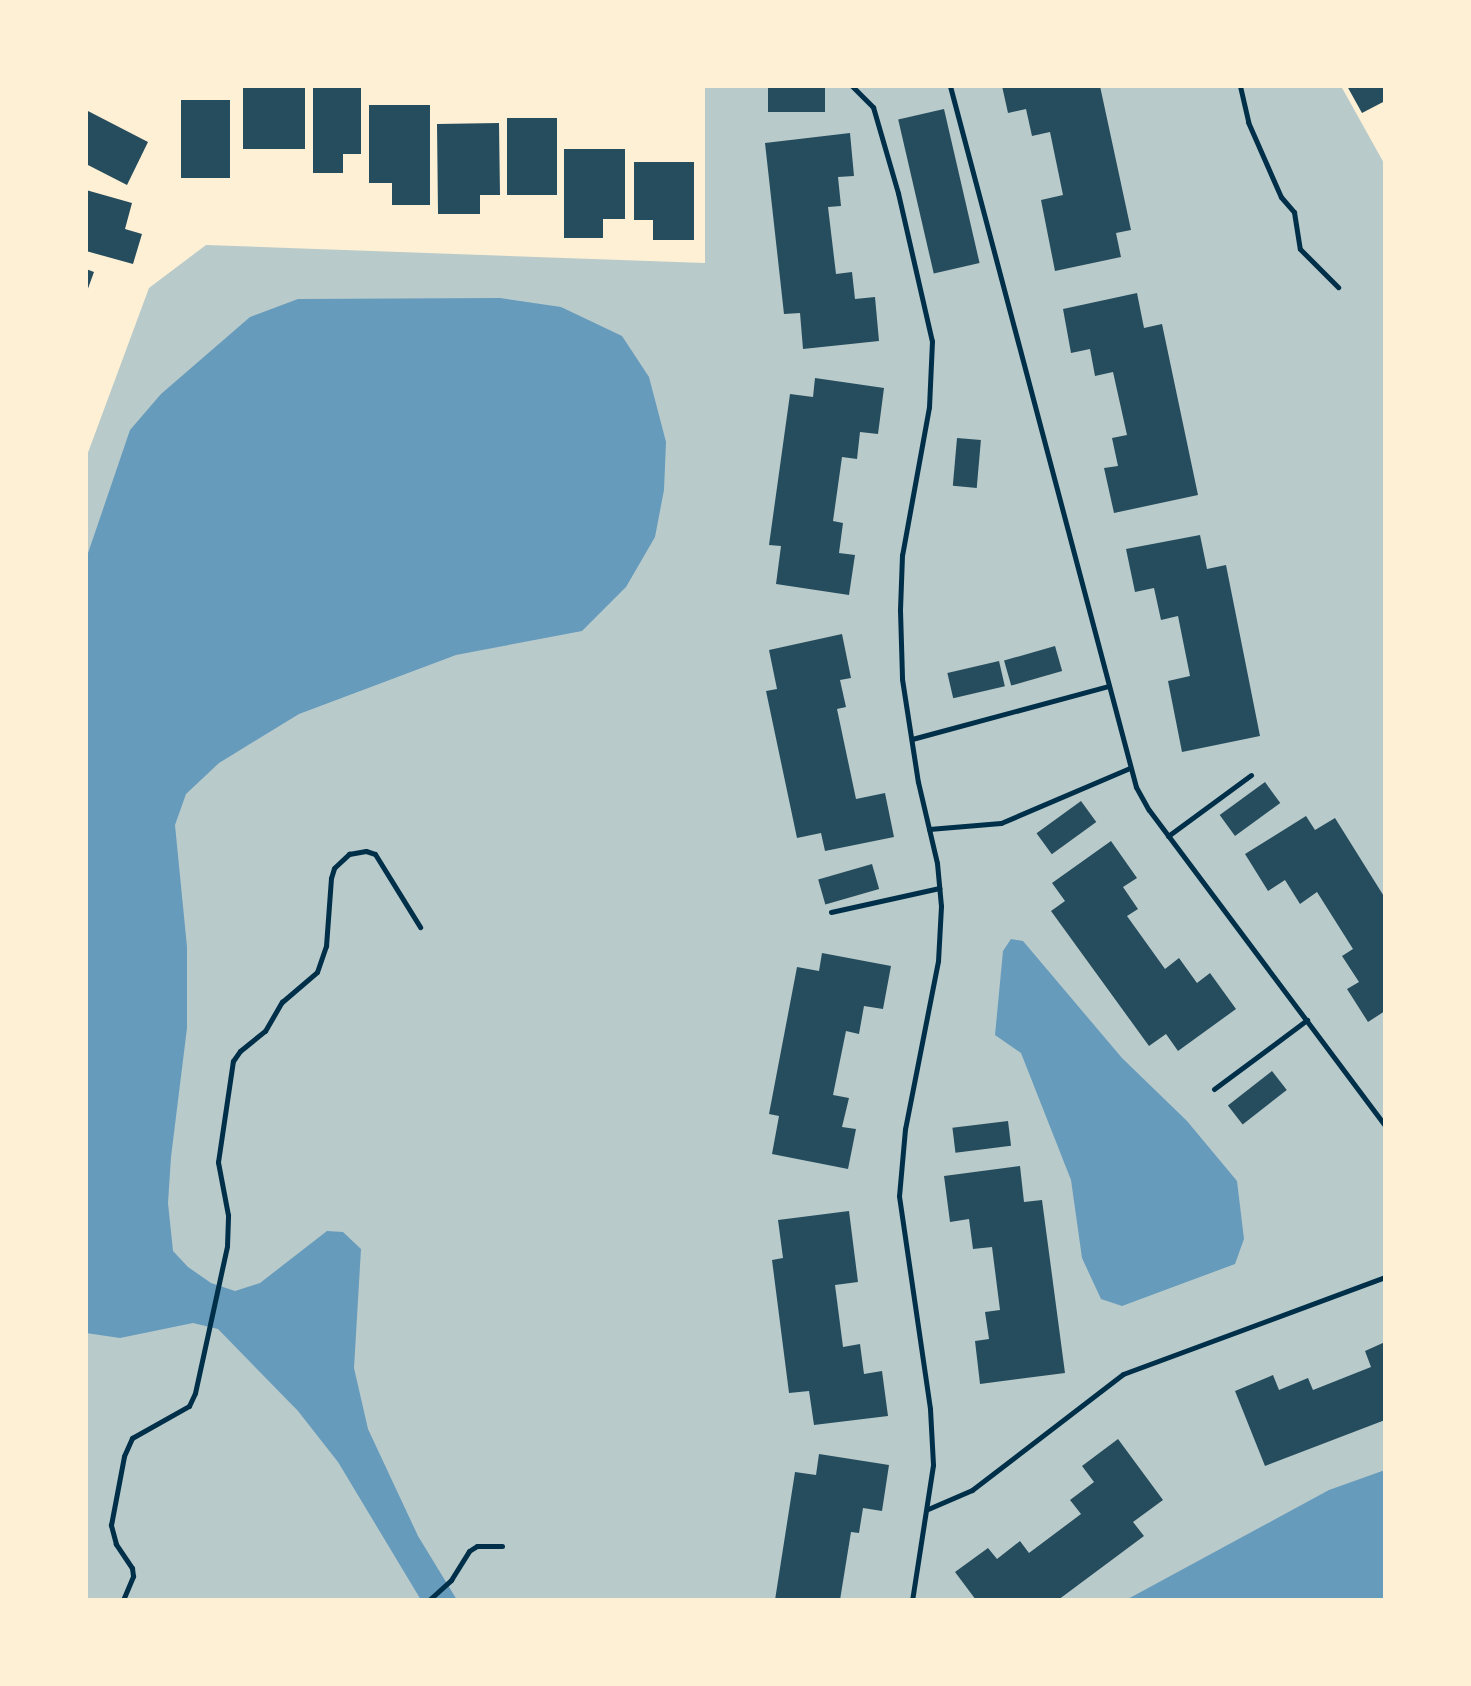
<!DOCTYPE html>
<html>
<head>
<meta charset="utf-8">
<style>
  body { margin:0 }
  #map { position:relative; width:1471px; height:1686px; overflow:hidden; background:#fdf0d5; font-family:Rubik,sans-serif }
  div>[style] { position:absolute }
  [style*='--x'] { left:calc(var(--x)*1px); top:calc(var(--y)*1px); width:calc(var(--w)*1px); rotate:calc(var(--a)*1deg) }
  .green>* { inset:0; background:#b9caca }
  .water>* { inset:0; background:#669bbc }
  .building>* { inset:0; background:#264d5e; transform-origin:0 0 }
  .service>* { height:5px; margin:-2.5px; padding:0 2.5px; transform-origin:2.5px; border-radius:2.5px; background:#003049 }
  span { translate:-50% -50%; white-space:nowrap; text-align:center; line-height:1.15; -webkit-text-stroke:6px #fdf0d5; paint-order:stroke }
  .frame { position:absolute; inset:0; border:88px solid #fdf0d5; pointer-events:none }
</style>
</head>
<body>
<div id="map">
  <div class="green">
    <i style="clip-path:polygon(705px 86px,1341px 86px,1385px 165px,1385px 1600px,86px 1600px,86px 458px,149px 288px,206px 245px,705px 263px)"></i>
  </div>
  <div class="water">
    <i style="clip-path:polygon(500px 298px,561px 307px,622px 336px,649px 377px,666px 442px,664px 490px,655px 537px,626px 587px,582px 631px,456px 655px,299px 714px,219px 763px,186px 794px,175px 825px,187px 947px,187px 1028px,171px 1157px,168px 1203px,173px 1251px,188px 1267px,211px 1283px,235px 1291px,260px 1283px,327px 1231px,343px 1232px,361px 1249px,354px 1368px,368px 1429px,418px 1536px,457px 1600px,421px 1600px,338px 1462px,298px 1411px,218px 1329px,193px 1323px,120px 1338px,86px 1333px,86px 559px,130px 430px,161px 394px,250px 317px,298px 299px)"></i>
    <i style="clip-path:polygon(1011px 939px,1023px 941px,1122px 1058px,1187px 1121px,1237px 1181px,1244px 1239px,1235px 1264px,1122px 1306px,1101px 1299px,1082px 1258px,1071px 1180px,1021px 1053px,995px 1035px,1003px 951px)"></i>
    <i style="clip-path:polygon(1385px 1470px,1385px 1600px,1126px 1600px,1329px 1490px)"></i>
  </div>
  <div class="building">
    <i style="left:243px;top:86px;width:62px;height:63px"></i>
    <i style="clip-path:polygon(313px 86px,361px 86px,361px 154px,343px 154px,343px 173px,313px 173px)"></i>
    <i style="clip-path:polygon(1002px 86px,1100px 86px,1131px 230px,1116px 233px,1121px 257px,1055px 271px,1041px 200px,1063px 195px,1050px 132px,1032px 136px,1026px 109px,1008px 113px)"></i>
    <i style="clip-path:polygon(1347px 86px,1385px 86px,1385px 101px,1362px 113px)"></i>
    <i style="left:768px;top:88px;width:57px;height:24px"></i>
    <i style="left:181px;top:100px;width:49px;height:78px"></i>
    <i style="clip-path:polygon(369px 105px,430px 105px,430px 205px,392px 205px,392px 183px,369px 183px)"></i>
    <i style="left:944px;top:109px;width:158px;height:47px;rotate:77deg"></i>
    <i style="clip-path:polygon(86px 110px,148px 142px,127px 185px,86px 164px)"></i>
    <i style="left:507px;top:118px;width:50px;height:77px"></i>
    <i style="clip-path:polygon(499px 123px,500px 195px,480px 195px,480px 214px,438px 214px,437px 124px)"></i>
    <i style="clip-path:polygon(850px 133px,854px 176px,838px 177px,841px 206px,828px 207px,836px 274px,852px 272px,855px 299px,875px 297px,879px 341px,803px 349px,800px 313px,784px 314px,765px 143px)"></i>
    <i style="clip-path:polygon(564px 149px,625px 149px,625px 219px,603px 219px,603px 238px,564px 238px)"></i>
    <i style="clip-path:polygon(634px 162px,694px 162px,694px 240px,653px 240px,653px 220px,634px 220px)"></i>
    <i style="clip-path:polygon(86px 190px,132px 203px,125px 229px,142px 234px,133px 264px,86px 251px)"></i>
    <i style="clip-path:polygon(86px 269px,94px 272px,86px 294px)"></i>
    <i style="clip-path:polygon(1137px 293px,1144px 328px,1162px 324px,1198px 495px,1114px 513px,1104px 468px,1118px 466px,1112px 438px,1127px 435px,1113px 372px,1095px 376px,1090px 349px,1071px 353px,1063px 309px)"></i>
    <i style="clip-path:polygon(815px 378px,884px 388px,878px 434px,860px 432px,857px 459px,842px 457px,833px 521px,843px 523px,839px 553px,855px 555px,849px 595px,776px 584px,781px 546px,769px 545px,790px 394px,813px 397px)"></i>
    <i style="left:957px;top:438px;width:24px;height:48px;rotate:5deg"></i>
    <i style="clip-path:polygon(1200px 535px,1207px 569px,1226px 565px,1260px 736px,1182px 752px,1168px 681px,1190px 676px,1178px 616px,1161px 620px,1154px 588px,1135px 592px,1126px 549px)"></i>
    <i style="clip-path:polygon(842px 634px,851px 678px,840px 680px,846px 707px,837px 709px,856px 799px,885px 793px,894px 837px,825px 851px,821px 833px,797px 838px,766px 691px,777px 689px,769px 650px)"></i>
    <i style="left:1055px;top:646px;width:26px;height:53px;rotate:74deg"></i>
    <i style="left:999px;top:661px;width:26px;height:53px;rotate:77deg"></i>
    <i style="left:1265px;top:782px;width:26px;height:56px;rotate:54deg"></i>
    <i style="left:1081px;top:801px;width:26px;height:55px;rotate:54deg"></i>
    <i style="clip-path:polygon(1306px 816px,1315px 830px,1335px 818px,1385px 898px,1385px 1011px,1368px 1022px,1347px 989px,1359px 982px,1342px 956px,1353px 949px,1317px 892px,1300px 904px,1285px 880px,1268px 891px,1245px 854px)"></i>
    <i style="clip-path:polygon(1111px 841px,1137px 878px,1123px 887px,1138px 909px,1127px 916px,1165px 969px,1179px 958px,1197px 983px,1210px 973px,1236px 1009px,1178px 1051px,1166px 1034px,1149px 1046px,1051px 911px,1065px 901px,1052px 883px)"></i>
    <i style="left:872px;top:864px;width:26px;height:56px;rotate:74deg"></i>
    <i style="clip-path:polygon(822px 953px,891px 966px,883px 1009px,864px 1006px,859px 1034px,846px 1031px,833px 1095px,849px 1098px,842px 1127px,856px 1129px,848px 1169px,772px 1154px,779px 1116px,769px 1114px,797px 967px,819px 971px)"></i>
    <i style="left:1272px;top:1071px;width:24px;height:56px;rotate:52deg"></i>
    <i style="left:1008px;top:1121px;width:25px;height:56px;rotate:83deg"></i>
    <i style="clip-path:polygon(1020px 1166px,1024px 1202px,1042px 1200px,1065px 1373px,980px 1384px,975px 1341px,989px 1339px,985px 1312px,1000px 1310px,992px 1247px,973px 1249px,969px 1219px,950px 1222px,944px 1176px)"></i>
    <i style="clip-path:polygon(849px 1211px,858px 1282px,835px 1285px,843px 1347px,860px 1344px,864px 1374px,882px 1371px,888px 1416px,814px 1425px,809px 1391px,789px 1393px,772px 1260px,783px 1258px,778px 1220px)"></i>
    <i style="clip-path:polygon(1385px 1342px,1385px 1420px,1265px 1466px,1235px 1391px,1273px 1375px,1279px 1390px,1308px 1378px,1313px 1390px,1371px 1367px,1365px 1351px)"></i>
    <i style="clip-path:polygon(1118px 1439px,1163px 1500px,1133px 1522px,1144px 1536px,1058px 1600px,976px 1600px,955px 1572px,988px 1548px,997px 1559px,1020px 1541px,1029px 1553px,1081px 1514px,1070px 1500px,1094px 1482px,1082px 1466px)"></i>
    <i style="clip-path:polygon(819px 1454px,889px 1465px,882px 1511px,863px 1508px,859px 1533px,851px 1532px,840px 1600px,775px 1600px,795px 1472px,816px 1475px)"></i>
  </div>
  <div class="service">
    <i style="--x:852;--y:86;--w:30;--a:45"></i>
    <i style="--x:873;--y:107;--w:90;--a:73.8"></i>
    <i style="--x:898;--y:193;--w:152;--a:77.1"></i>
    <i style="--x:932;--y:341;--w:66;--a:92.6"></i>
    <i style="--x:929;--y:407;--w:150;--a:100.3"></i>
    <i style="--x:902;--y:555;--w:55;--a:92.1"></i>
    <i style="--x:900;--y:610;--w:69;--a:88.3"></i>
    <i style="--x:902;--y:679;--w:104;--a:81.2"></i>
    <i style="--x:918;--y:782;--w:83;--a:76.8"></i>
    <i style="--x:937;--y:863;--w:43;--a:84.7"></i>
    <i style="--x:941;--y:906;--w:55;--a:93.1"></i>
    <i style="--x:938;--y:961;--w:171;--a:101.1"></i>
    <i style="--x:905;--y:1129;--w:67;--a:95.1"></i>
    <i style="--x:899;--y:1196;--w:215;--a:81.7"></i>
    <i style="--x:930;--y:1409;--w:56;--a:86.9"></i>
    <i style="--x:933;--y:1465;--w:137;--a:98.8"></i>
    <i style="--x:950;--y:86;--w:725;--a:75.14"></i>
    <i style="--x:1136;--y:787;--w:26;--a:61"></i>
    <i style="--x:1149;--y:810;--w:394;--a:53.2"></i>
    <i style="--x:1240;--y:86;--w:37;--a:77"></i>
    <i style="--x:1248;--y:122;--w:82;--a:66.3"></i>
    <i style="--x:1281;--y:197;--w:20;--a:49"></i>
    <i style="--x:1294;--y:212;--w:37;--a:81"></i>
    <i style="--x:1300;--y:249;--w:54;--a:45"></i>
    <i style="--x:912;--y:739;--w:204;--a:-15.1"></i>
    <i style="--x:929;--y:829;--w:72;--a:-4.8"></i>
    <i style="--x:1001;--y:823;--w:140;--a:-23.1"></i>
    <i style="--x:1168;--y:836;--w:103;--a:-36.3"></i>
    <i style="--x:831;--y:912;--w:111;--a:-12.5"></i>
    <i style="--x:1214;--y:1089;--w:116;--a:-36.6"></i>
    <i style="--x:928;--y:1509;--w:48;--a:-23.4"></i>
    <i style="--x:972;--y:1490;--w:190;--a:-37.5"></i>
    <i style="--x:1123;--y:1374;--w:279;--a:-20.3"></i>
    <i style="--x:123;--y:1600;--w:26;--a:-67"></i>
    <i style="--x:133;--y:1576;--w:8;--a:-97"></i>
    <i style="--x:132;--y:1568;--w:29;--a:-124"></i>
    <i style="--x:116;--y:1544;--w:20;--a:-105"></i>
    <i style="--x:111;--y:1525;--w:70;--a:-79.3"></i>
    <i style="--x:124;--y:1456;--w:20;--a:-66"></i>
    <i style="--x:132;--y:1438;--w:65;--a:-29.3"></i>
    <i style="--x:189;--y:1406;--w:14;--a:-65"></i>
    <i style="--x:195;--y:1393;--w:150;--a:-77.7"></i>
    <i style="--x:227;--y:1246;--w:31;--a:-88"></i>
    <i style="--x:228;--y:1215;--w:54;--a:-100.7"></i>
    <i style="--x:218;--y:1162;--w:102;--a:-81.6"></i>
    <i style="--x:233;--y:1061;--w:12;--a:-55"></i>
    <i style="--x:240;--y:1051;--w:32;--a:-39"></i>
    <i style="--x:265;--y:1031;--w:34;--a:-60"></i>
    <i style="--x:282;--y:1002;--w:46;--a:-40.6"></i>
    <i style="--x:317;--y:972;--w:28;--a:-71"></i>
    <i style="--x:326;--y:946;--w:68;--a:-85.8"></i>
    <i style="--x:331;--y:878;--w:10;--a:-73"></i>
    <i style="--x:334;--y:868;--w:21;--a:-43"></i>
    <i style="--x:349;--y:854;--w:17;--a:-10"></i>
    <i style="--x:366;--y:851;--w:9;--a:18"></i>
    <i style="--x:375;--y:854;--w:86;--a:58.3"></i>
    <i style="--x:429;--y:1600;--w:30;--a:-42"></i>
    <i style="--x:451;--y:1580;--w:34;--a:-58"></i>
    <i style="--x:469;--y:1551;--w:9;--a:-32"></i>
    <i style="--x:477;--y:1546;--w:25;--a:0"></i>
  </div>
  <div class="frame"></div>
</div>
</body>
</html>
